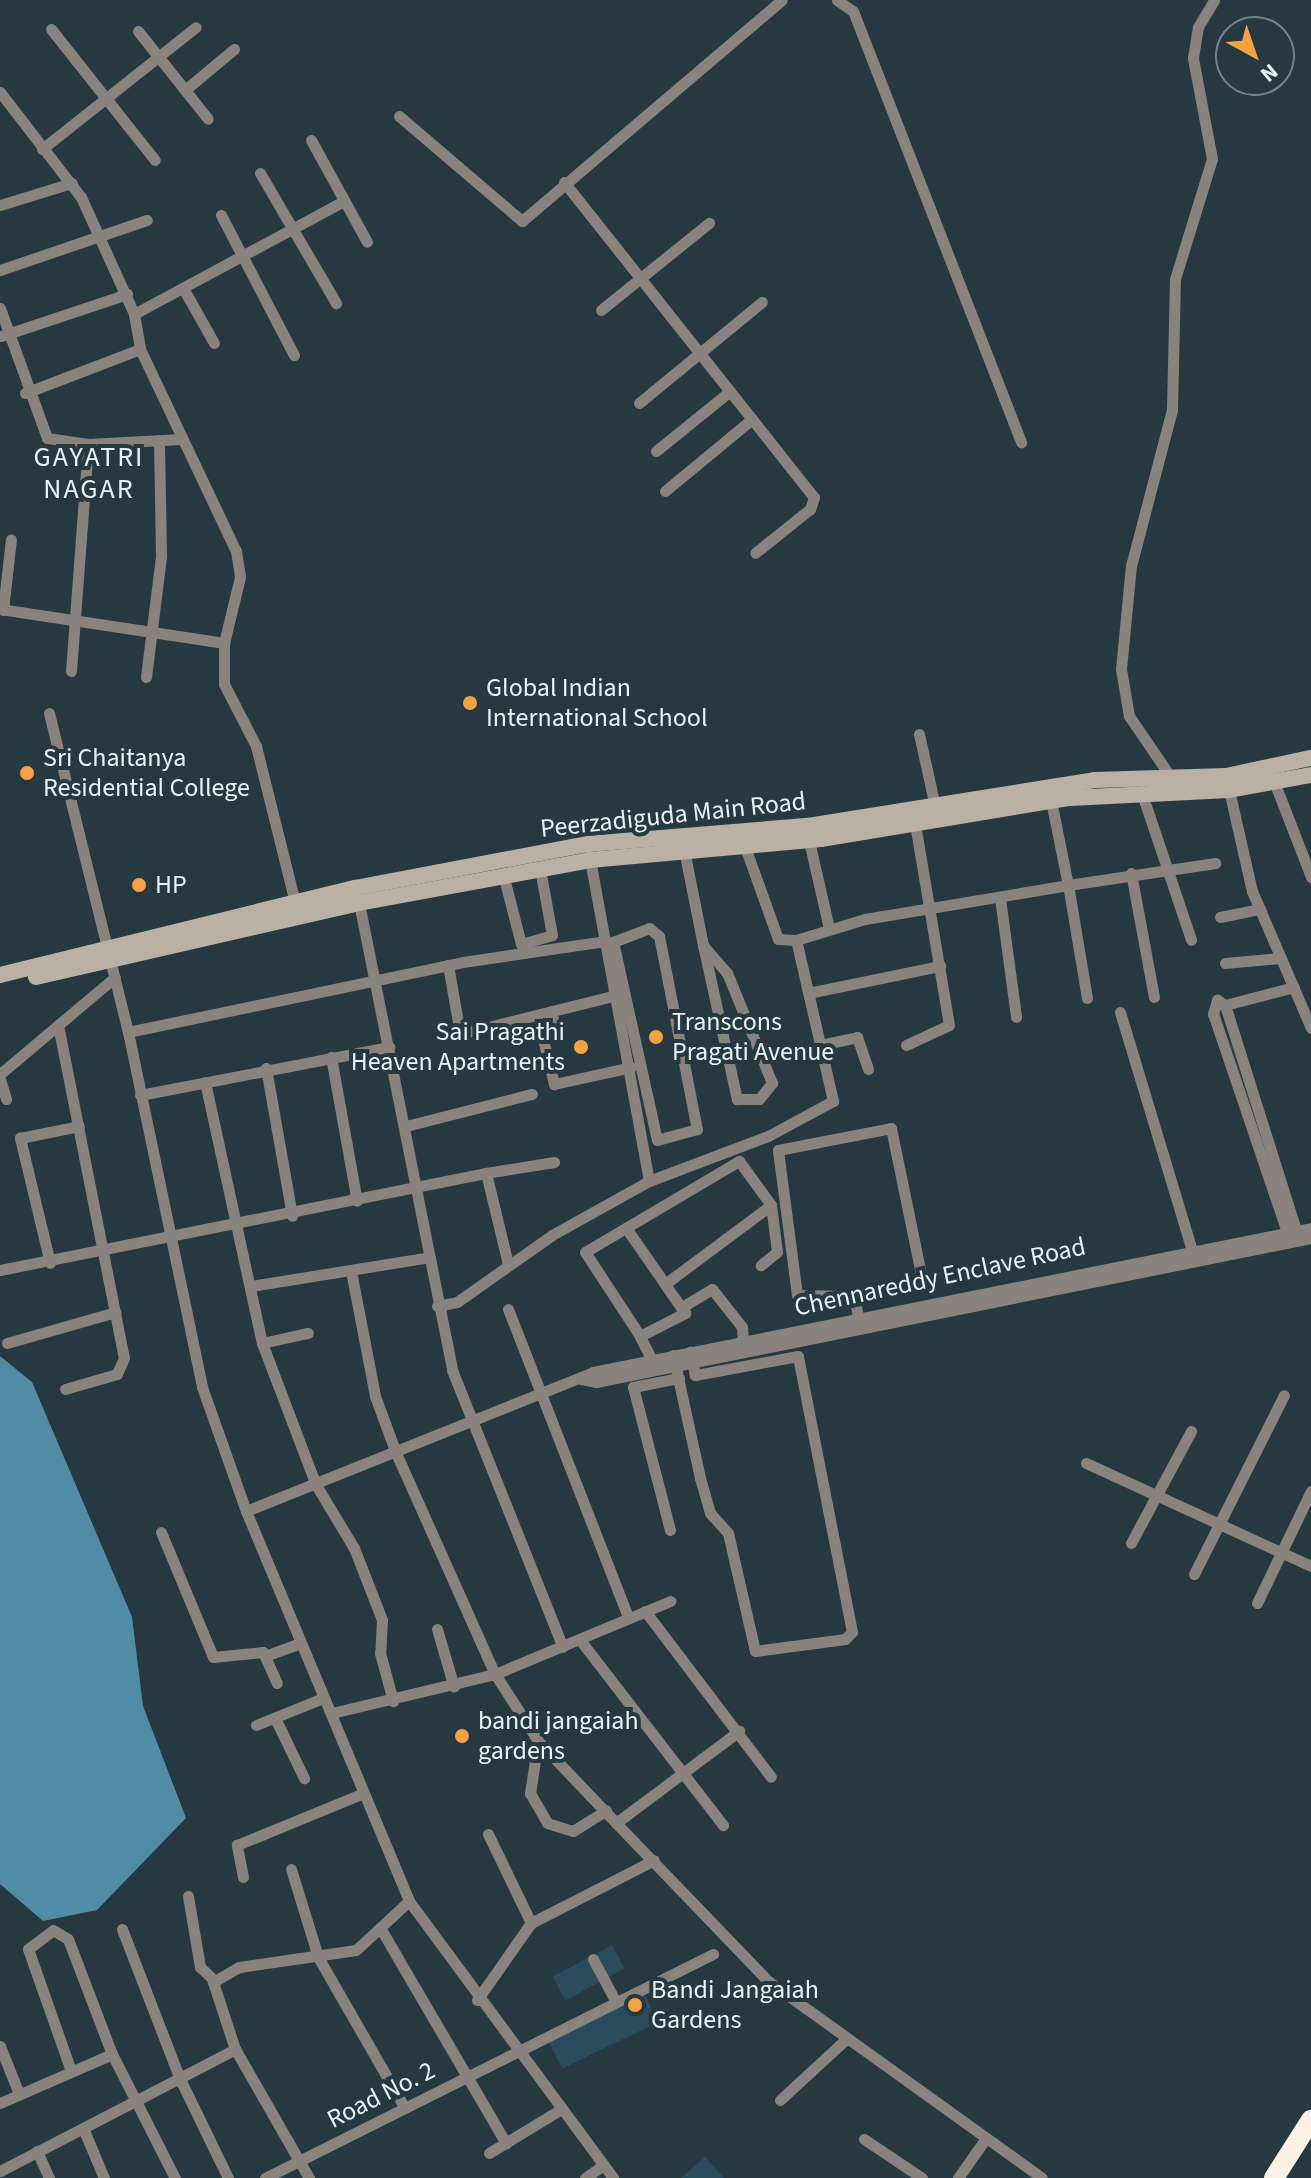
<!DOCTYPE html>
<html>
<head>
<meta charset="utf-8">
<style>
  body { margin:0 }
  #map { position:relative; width:1311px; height:2178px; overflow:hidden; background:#263840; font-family:"Source Sans 3",sans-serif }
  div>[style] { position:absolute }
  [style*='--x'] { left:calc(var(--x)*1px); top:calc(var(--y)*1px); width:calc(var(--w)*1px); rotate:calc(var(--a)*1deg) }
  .green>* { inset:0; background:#294d5c; transform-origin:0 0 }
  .water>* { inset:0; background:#508ca6 }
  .street>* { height:11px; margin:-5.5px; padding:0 5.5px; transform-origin:5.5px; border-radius:5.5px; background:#8a837d }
  .secondary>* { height:16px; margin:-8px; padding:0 8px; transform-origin:8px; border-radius:8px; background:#bab0a6 }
  .highway>* { height:20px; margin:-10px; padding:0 10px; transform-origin:10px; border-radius:10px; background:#fef1e5 }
  .dots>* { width:22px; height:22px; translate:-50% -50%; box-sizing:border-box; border:4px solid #263840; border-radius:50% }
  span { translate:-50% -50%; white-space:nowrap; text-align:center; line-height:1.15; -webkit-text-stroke:8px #263840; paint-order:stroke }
  .poi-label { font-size:26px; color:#e8f3f8 }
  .left { translate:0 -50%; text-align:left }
  .right { translate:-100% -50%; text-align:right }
  .street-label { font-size:26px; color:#e8f3f8 }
  .neighbourhood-label { font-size:28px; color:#e8f3f8; letter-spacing:2px }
  .north { position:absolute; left:1215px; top:16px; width:80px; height:80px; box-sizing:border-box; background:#263840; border:2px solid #74838a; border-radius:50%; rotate:140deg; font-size:22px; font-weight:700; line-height:32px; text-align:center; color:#e8f3f8 }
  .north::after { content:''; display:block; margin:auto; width:28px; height:36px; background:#f4a344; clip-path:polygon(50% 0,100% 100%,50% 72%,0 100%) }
</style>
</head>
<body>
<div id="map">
  <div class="green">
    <i style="left:612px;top:1945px;width:27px;height:67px;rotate:62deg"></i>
    <i style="left:645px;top:1995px;width:30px;height:107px;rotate:64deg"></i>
    <i style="clip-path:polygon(705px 2157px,724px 2178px,681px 2178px)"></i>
  </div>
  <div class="water">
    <i style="clip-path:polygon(0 1356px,32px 1382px,132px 1617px,143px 1706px,186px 1818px,97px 1910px,43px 1921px,0 1884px)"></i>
  </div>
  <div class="street">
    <i style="--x:837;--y:0;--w:19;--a:35"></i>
    <i style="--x:853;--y:11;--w:463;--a:68.7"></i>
    <i style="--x:51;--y:29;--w:167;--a:51.6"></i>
    <i style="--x:138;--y:31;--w:112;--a:51.5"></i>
    <i style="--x:185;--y:90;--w:64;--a:-39.9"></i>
    <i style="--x:0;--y:92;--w:133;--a:52.4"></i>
    <i style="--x:81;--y:197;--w:128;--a:65.6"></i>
    <i style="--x:134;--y:314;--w:36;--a:80"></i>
    <i style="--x:140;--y:349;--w:224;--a:64.6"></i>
    <i style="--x:236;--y:551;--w:26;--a:81"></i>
    <i style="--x:240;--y:577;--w:68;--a:103.6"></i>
    <i style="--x:224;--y:643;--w:41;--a:90"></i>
    <i style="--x:224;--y:684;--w:70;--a:62.7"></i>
    <i style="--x:256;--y:746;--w:162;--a:76"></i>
    <i style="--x:399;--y:116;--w:162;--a:40.5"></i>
    <i style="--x:522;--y:221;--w:341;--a:-40.4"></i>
    <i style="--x:311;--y:140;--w:116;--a:61.2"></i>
    <i style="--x:42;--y:149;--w:196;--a:-38.4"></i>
    <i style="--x:260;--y:173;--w:151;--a:59.7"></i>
    <i style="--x:564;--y:182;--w:402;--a:51.6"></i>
    <i style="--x:814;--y:497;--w:13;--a:108"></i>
    <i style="--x:810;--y:509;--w:70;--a:141.3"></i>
    <i style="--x:0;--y:205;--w:75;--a:-17"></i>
    <i style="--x:221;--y:215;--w:158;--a:62.5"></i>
    <i style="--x:0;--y:270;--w:155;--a:-18.8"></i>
    <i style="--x:183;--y:288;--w:63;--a:60.6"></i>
    <i style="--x:0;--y:308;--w:138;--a:70.1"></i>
    <i style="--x:47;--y:438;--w:41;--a:8.3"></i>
    <i style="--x:88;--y:444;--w:94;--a:-3"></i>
    <i style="--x:601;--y:310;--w:139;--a:-38.9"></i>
    <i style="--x:134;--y:314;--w:238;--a:-28.3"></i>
    <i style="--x:1;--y:336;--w:133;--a:-18.4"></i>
    <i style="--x:25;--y:393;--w:123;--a:-20.9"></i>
    <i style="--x:639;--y:403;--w:159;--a:-39.4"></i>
    <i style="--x:656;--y:451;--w:95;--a:-39"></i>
    <i style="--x:665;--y:491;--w:113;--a:-39.6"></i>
    <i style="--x:0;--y:609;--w:227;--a:8.6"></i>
    <i style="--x:3;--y:610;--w:71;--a:-83.6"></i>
    <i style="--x:71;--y:671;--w:228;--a:-85.7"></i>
    <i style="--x:146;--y:677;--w:122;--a:-82.9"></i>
    <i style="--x:161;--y:556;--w:116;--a:-91"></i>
    <i style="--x:49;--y:713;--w:329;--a:76.1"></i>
    <i style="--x:128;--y:1032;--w:363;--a:78.2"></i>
    <i style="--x:202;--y:1387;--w:132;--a:70.5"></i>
    <i style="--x:246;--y:1511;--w:423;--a:67.3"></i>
    <i style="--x:409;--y:1901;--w:344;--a:53.6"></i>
    <i style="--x:919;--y:734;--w:74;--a:77.5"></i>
    <i style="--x:1172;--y:779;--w:76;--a:-124.3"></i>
    <i style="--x:1129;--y:716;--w:48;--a:-99.7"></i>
    <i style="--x:1121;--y:669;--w:103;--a:-84.5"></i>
    <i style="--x:1131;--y:566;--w:161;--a:-75.3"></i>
    <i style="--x:1172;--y:410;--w:131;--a:-88.7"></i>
    <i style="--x:1175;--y:279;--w:126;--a:-72.9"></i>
    <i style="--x:1212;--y:159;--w:103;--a:-100.7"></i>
    <i style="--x:1193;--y:58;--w:31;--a:-81"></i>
    <i style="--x:1198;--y:27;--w:31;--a:-59"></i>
    <i style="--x:1275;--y:784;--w:100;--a:68.8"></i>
    <i style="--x:1229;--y:790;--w:104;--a:77.2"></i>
    <i style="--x:1252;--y:891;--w:149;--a:66.7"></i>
    <i style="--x:1141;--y:791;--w:157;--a:71.4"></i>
    <i style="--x:809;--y:841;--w:89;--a:77.1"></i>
    <i style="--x:684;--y:850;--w:97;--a:78.7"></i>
    <i style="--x:703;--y:945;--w:158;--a:77.6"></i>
    <i style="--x:737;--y:1099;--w:22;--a:0"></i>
    <i style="--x:759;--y:1099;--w:21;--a:-51"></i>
    <i style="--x:772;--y:1083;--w:119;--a:-112.2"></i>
    <i style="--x:727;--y:973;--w:37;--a:-131"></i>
    <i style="--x:1131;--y:873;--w:126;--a:79.5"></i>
    <i style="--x:503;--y:874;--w:72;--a:75.6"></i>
    <i style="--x:521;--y:944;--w:32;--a:-16"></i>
    <i style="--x:552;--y:935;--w:67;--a:-100.3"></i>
    <i style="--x:1000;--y:898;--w:120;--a:82.3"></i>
    <i style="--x:359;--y:903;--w:476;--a:78.7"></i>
    <i style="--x:452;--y:1370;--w:298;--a:68.2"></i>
    <i style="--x:1220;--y:917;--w:41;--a:-11.3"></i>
    <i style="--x:649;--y:928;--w:13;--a:39"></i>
    <i style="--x:659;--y:936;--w:197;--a:78.9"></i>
    <i style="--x:697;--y:1129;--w:41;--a:164.6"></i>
    <i style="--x:657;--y:1140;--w:203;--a:-102.5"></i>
    <i style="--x:613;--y:942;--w:39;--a:-21"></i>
    <i style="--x:796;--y:940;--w:72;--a:-16.9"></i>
    <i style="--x:865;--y:919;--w:206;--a:-9.5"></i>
    <i style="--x:1068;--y:885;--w:86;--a:-101.4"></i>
    <i style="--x:1225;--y:963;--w:56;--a:-5.1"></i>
    <i style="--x:448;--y:965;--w:70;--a:80.1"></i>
    <i style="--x:460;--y:1034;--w:162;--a:-14"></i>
    <i style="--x:813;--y:992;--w:130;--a:-11.6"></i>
    <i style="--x:1087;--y:998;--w:115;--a:-99.5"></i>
    <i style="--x:1068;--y:885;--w:149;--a:-8.5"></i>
    <i style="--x:1225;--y:1005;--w:71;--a:-14.6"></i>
    <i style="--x:551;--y:1011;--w:16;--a:76"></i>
    <i style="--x:555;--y:1027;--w:15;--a:164"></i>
    <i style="--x:541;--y:1031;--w:55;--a:76.2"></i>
    <i style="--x:554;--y:1084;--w:79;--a:-12.4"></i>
    <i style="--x:1120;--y:1012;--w:250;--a:73.2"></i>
    <i style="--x:58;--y:1025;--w:339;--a:78.8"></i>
    <i style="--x:124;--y:1358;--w:17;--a:114"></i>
    <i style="--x:117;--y:1374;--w:54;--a:163.9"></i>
    <i style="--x:128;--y:1032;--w:342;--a:-11.8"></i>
    <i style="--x:463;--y:962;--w:145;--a:-8.4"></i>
    <i style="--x:825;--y:1044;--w:33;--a:-12"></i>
    <i style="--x:857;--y:1037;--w:34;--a:71"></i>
    <i style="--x:906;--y:1045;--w:47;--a:-24.9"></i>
    <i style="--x:949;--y:1025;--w:203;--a:-99.6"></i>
    <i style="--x:331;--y:1057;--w:146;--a:79.8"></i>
    <i style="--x:266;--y:1068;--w:150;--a:80"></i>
    <i style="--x:0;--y:1074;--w:150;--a:-40.1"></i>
    <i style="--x:0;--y:1079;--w:21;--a:73"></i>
    <i style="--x:205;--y:1082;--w:267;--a:77.7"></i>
    <i style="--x:262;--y:1343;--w:47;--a:-12.3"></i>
    <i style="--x:140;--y:1095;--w:254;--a:-10.9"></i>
    <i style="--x:406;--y:1126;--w:130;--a:-14.3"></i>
    <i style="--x:486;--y:1173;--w:69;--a:-9.2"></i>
    <i style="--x:649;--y:1181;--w:127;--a:-20.7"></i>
    <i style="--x:768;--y:1136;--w:74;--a:-28.3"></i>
    <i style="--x:833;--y:1101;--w:165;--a:-102.9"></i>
    <i style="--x:796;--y:940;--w:18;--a:-177"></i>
    <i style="--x:778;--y:939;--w:98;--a:-109.7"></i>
    <i style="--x:626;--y:1228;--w:68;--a:55.1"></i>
    <i style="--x:1289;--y:1238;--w:237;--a:-108.7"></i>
    <i style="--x:1213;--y:1014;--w:15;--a:-74"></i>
    <i style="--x:1217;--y:1000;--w:9;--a:32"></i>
    <i style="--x:1225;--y:1005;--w:240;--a:72.5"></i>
    <i style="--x:50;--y:1263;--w:129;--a:-103.5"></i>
    <i style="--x:20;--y:1138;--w:60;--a:-11.5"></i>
    <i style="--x:0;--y:1270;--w:496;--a:-11.3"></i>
    <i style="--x:486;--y:1173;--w:94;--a:76.4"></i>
    <i style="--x:351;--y:1271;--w:127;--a:79.1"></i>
    <i style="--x:375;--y:1396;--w:61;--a:69.8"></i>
    <i style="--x:396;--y:1453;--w:242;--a:65.9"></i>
    <i style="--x:495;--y:1674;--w:80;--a:57.3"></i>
    <i style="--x:538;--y:1741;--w:113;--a:46.4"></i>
    <i style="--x:616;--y:1823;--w:154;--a:-36.8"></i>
    <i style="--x:251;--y:1286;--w:181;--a:-9.2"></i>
    <i style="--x:854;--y:1296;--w:57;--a:-179"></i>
    <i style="--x:797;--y:1295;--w:146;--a:-97.5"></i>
    <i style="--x:778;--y:1150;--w:115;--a:-11"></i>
    <i style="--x:891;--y:1128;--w:154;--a:78.4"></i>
    <i style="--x:922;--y:1279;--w:9;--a:131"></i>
    <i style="--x:916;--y:1286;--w:63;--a:170.8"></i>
    <i style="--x:854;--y:1296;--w:25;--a:79"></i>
    <i style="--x:437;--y:1306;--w:20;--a:-11"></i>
    <i style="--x:457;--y:1302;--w:116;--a:-35.2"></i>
    <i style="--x:552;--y:1235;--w:111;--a:-29.1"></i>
    <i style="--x:649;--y:1181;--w:331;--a:-100.4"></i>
    <i style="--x:682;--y:1307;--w:35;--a:-31"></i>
    <i style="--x:712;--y:1289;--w:48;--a:51.7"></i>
    <i style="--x:742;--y:1327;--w:14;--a:86"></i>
    <i style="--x:508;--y:1309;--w:330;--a:68.7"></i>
    <i style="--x:640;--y:1336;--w:100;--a:-123.2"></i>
    <i style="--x:585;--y:1252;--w:179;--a:-30.6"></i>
    <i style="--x:739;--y:1161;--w:54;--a:54"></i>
    <i style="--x:7;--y:1343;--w:113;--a:-15.9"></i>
    <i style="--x:262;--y:1343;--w:152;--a:69.2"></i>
    <i style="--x:316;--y:1485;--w:74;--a:58.9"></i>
    <i style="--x:354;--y:1548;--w:77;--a:68.7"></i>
    <i style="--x:382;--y:1620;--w:33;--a:93"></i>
    <i style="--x:380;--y:1653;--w:50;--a:74.8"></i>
    <i style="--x:673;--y:1355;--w:126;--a:77.6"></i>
    <i style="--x:700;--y:1478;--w:36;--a:74"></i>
    <i style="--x:710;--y:1513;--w:27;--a:48"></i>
    <i style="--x:728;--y:1533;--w:121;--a:77.1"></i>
    <i style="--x:755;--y:1651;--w:91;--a:-7.6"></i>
    <i style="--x:845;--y:1639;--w:10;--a:-45"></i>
    <i style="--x:852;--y:1632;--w:281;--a:-101.1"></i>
    <i style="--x:798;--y:1356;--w:105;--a:169.5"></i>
    <i style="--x:695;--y:1375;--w:24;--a:-102"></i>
    <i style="--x:655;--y:1366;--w:34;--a:-117"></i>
    <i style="--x:640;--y:1336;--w:51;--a:-27.1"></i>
    <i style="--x:685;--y:1313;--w:35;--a:-125"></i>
    <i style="--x:665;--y:1284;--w:132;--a:-36.7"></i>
    <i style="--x:771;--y:1205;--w:47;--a:82.7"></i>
    <i style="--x:777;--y:1252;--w:21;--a:141"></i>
    <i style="--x:581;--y:1379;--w:15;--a:11"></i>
    <i style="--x:596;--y:1382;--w:729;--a:-11.39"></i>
    <i style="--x:1086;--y:1463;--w:247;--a:24.6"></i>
    <i style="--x:246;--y:1511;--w:374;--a:-21.8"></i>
    <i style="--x:593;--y:1372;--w:732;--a:-11.34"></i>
    <i style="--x:670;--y:1530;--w:148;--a:-104.5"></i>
    <i style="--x:633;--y:1387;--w:47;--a:-11.1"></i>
    <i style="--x:161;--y:1532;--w:135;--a:67.4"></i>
    <i style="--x:213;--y:1657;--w:50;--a:-5.7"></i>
    <i style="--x:263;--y:1652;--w:34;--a:66"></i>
    <i style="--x:1131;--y:1543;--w:127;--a:-61.8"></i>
    <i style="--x:1194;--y:1574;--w:200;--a:-63.3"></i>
    <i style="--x:1257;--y:1603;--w:124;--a:-64.3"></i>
    <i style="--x:645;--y:1611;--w:208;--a:52.8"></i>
    <i style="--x:437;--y:1629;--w:60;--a:73.7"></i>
    <i style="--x:580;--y:1640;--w:234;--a:52.3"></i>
    <i style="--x:265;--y:1656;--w:38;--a:-20"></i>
    <i style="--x:332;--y:1713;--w:168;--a:-13.5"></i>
    <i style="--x:495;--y:1674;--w:190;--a:-22.6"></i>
    <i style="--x:275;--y:1718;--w:67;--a:64.2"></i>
    <i style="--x:256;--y:1725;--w:72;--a:-21.9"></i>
    <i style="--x:538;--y:1741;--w:53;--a:98.7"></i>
    <i style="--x:530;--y:1793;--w:34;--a:60"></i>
    <i style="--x:547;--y:1823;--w:27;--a:17"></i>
    <i style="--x:573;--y:1831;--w:39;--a:-32"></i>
    <i style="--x:616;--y:1823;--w:219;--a:46.1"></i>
    <i style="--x:768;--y:1981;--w:337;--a:35.7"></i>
    <i style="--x:488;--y:1834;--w:99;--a:64.2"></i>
    <i style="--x:291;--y:1869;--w:92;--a:72.9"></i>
    <i style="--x:318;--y:1957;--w:174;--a:60.1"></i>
    <i style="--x:243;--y:1877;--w:33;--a:-101"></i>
    <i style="--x:237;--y:1845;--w:137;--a:-22.3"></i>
    <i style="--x:188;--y:1896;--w:72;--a:80.4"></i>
    <i style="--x:200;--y:1967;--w:19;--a:43"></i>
    <i style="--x:122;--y:1929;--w:159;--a:68.9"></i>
    <i style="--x:179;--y:2077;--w:112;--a:64.1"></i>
    <i style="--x:382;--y:1931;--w:246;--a:59.7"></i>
    <i style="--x:593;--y:1959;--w:49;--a:61.9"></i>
    <i style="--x:477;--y:2000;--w:94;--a:-55"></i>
    <i style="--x:531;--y:1923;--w:138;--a:-27.1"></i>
    <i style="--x:0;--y:2046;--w:52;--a:68.4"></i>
    <i style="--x:71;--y:2071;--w:129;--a:-109.4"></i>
    <i style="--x:28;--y:1949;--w:31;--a:-37"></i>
    <i style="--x:53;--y:1930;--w:17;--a:31"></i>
    <i style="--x:68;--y:1939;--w:123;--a:69.1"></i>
    <i style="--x:112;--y:2054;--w:139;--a:63.1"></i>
    <i style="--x:780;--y:2100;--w:90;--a:-42.7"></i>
    <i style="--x:0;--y:2103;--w:122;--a:-23.6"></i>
    <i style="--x:83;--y:2128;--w:54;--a:67.2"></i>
    <i style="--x:864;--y:2139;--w:70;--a:33.9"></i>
    <i style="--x:37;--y:2151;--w:30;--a:66"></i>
    <i style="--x:489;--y:2153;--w:81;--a:-31.3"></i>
    <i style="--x:0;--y:2171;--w:265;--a:-27.4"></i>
    <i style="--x:265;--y:2178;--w:501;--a:-26.57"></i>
    <i style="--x:309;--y:2178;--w:149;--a:-119.8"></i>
    <i style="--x:235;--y:2049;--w:71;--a:-108.2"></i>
    <i style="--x:213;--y:1982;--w:30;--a:-30"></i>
    <i style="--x:239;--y:1967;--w:118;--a:-8.3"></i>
    <i style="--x:356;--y:1950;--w:72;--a:-42.8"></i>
    <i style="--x:585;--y:2178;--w:19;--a:-35"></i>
    <i style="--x:958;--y:2178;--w:49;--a:-55"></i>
  </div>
  <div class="secondary">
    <i style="--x:0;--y:975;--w:366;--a:-13.8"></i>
    <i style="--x:355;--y:888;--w:236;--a:-10.7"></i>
    <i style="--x:587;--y:844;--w:222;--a:-4.7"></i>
    <i style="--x:808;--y:826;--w:290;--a:-9.1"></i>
    <i style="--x:1094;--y:780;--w:132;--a:-1.7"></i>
    <i style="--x:1226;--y:776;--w:87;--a:-12"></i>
    <i style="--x:36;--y:977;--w:331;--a:-12.9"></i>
    <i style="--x:359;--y:903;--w:235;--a:-10.5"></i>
    <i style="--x:590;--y:860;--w:232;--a:-5.2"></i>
    <i style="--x:821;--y:839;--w:252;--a:-9.4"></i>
    <i style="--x:1070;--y:798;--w:159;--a:-2.9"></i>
    <i style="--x:1229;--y:790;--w:83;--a:-10.4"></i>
  </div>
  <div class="highway">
    <i style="--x:1274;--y:2178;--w:69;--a:-57.5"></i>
  </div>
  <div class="dots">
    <i style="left:470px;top:703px;background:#f4a344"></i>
    <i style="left:27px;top:773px;background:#f4a344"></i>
    <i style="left:139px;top:885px;background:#f4a344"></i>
    <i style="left:656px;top:1037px;background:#f4a344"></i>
    <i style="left:581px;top:1047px;background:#f4a344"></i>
    <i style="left:462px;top:1736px;background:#f4a344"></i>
    <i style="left:635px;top:2005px;background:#f4a344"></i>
  </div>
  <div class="poi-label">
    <span class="left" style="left:486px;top:703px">Global Indian<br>International School</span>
    <span class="left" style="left:43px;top:773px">Sri Chaitanya<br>Residential College</span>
    <span class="left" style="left:155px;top:885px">HP</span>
    <span class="left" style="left:672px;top:1037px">Transcons<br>Pragati Avenue</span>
    <span class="right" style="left:565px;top:1047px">Sai Pragathi<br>Heaven Apartments</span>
    <span class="left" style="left:478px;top:1736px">bandi jangaiah<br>gardens</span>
    <span class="left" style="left:651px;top:2005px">Bandi Jangaiah<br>Gardens</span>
  </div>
  <div class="street-label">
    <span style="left:673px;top:815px;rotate:-6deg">Peerzadiguda Main Road</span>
    <span style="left:940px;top:1277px;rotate:-12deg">Chennareddy Enclave Road</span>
    <span style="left:381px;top:2095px;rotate:-27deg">Road No. 2</span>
  </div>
  <div class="neighbourhood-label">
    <span style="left:89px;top:473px">GAYATRI<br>NAGAR</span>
  </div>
  <div class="north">N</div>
</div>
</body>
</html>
